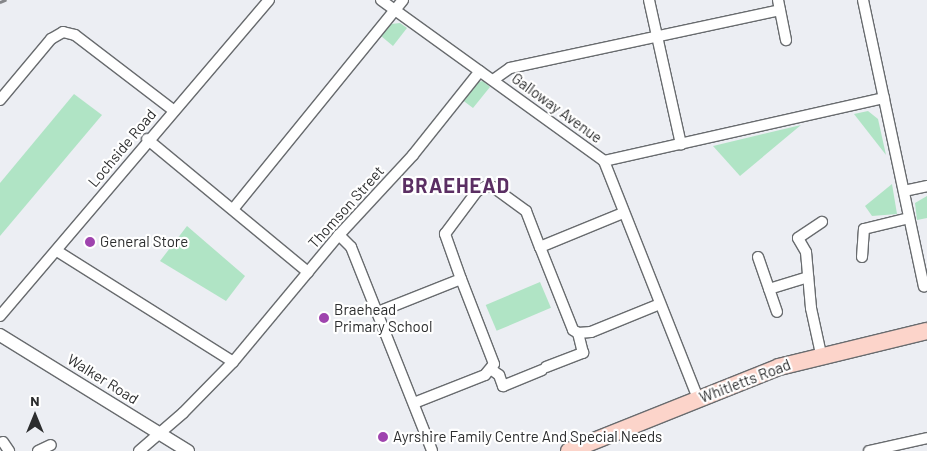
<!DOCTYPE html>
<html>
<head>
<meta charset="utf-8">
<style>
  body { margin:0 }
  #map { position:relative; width:927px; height:451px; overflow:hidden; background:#eceef3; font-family:Barlow,sans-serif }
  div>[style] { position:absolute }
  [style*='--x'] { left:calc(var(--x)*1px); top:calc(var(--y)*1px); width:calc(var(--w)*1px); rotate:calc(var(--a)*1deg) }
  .green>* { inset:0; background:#b0e4c5; transform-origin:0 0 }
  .roads { filter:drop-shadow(1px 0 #686b6e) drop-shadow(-1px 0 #686b6e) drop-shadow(0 1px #686b6e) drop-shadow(0 -1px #686b6e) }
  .minor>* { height:10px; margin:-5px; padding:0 5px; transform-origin:5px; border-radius:5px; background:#fff }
  .tertiary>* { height:12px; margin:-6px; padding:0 6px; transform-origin:6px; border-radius:6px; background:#fff }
  .primary>* { height:16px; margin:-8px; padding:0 8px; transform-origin:8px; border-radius:8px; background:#fcd4ca }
  .rail>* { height:2.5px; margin:-1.25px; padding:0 1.25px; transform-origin:1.25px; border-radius:1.25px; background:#858689 }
  .dots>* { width:14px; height:14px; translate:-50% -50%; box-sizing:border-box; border:2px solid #fff; border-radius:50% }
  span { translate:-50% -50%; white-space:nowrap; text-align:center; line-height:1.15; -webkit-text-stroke:4.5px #fff; paint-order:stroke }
  .street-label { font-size:15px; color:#2c2d2e }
  .poi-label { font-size:15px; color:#2c2d2e }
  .left { translate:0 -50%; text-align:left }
  .district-label { font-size:20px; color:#5b2f63; font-weight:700; letter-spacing:1px }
  .north { position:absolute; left:10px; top:391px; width:50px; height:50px; -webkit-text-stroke:4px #fff; paint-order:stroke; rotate:0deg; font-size:14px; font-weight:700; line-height:20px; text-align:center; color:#2c2d2e }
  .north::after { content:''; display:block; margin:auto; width:18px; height:22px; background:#2c2d2e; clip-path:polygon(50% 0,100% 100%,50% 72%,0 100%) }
</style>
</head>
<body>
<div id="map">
  <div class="green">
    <i style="clip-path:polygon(400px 23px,407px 28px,393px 46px,381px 36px,391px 24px)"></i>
    <i style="clip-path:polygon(483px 81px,490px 87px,473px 108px,461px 99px,473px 83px)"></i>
    <i style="clip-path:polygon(74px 94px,102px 115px,0 236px,0 183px)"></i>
    <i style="clip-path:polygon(868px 111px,878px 119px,886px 155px,854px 114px)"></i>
    <i style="clip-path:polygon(801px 125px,740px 176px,713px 146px)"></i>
    <i style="clip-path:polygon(892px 184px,897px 214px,872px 216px,865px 206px)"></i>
    <i style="clip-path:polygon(927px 196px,927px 218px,917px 220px,915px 203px)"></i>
    <i style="clip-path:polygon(187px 226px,245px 276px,226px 301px,160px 261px)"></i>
    <i style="left:540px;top:282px;width:28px;height:59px;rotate:67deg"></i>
  </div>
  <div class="roads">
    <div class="minor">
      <i style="--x:381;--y:0;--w:275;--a:35.8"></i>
      <i style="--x:604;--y:161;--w:256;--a:68.4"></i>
      <i style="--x:649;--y:0;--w:148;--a:77.5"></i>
      <i style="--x:778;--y:0;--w:41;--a:78.7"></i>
      <i style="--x:863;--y:0;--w:293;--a:78"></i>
      <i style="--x:493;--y:80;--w:21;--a:-35"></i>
      <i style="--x:510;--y:68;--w:276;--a:-12.1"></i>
      <i style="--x:0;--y:100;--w:80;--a:-50.1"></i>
      <i style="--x:51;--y:39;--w:14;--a:-30"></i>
      <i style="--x:63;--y:32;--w:12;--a:14"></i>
      <i style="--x:75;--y:35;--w:123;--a:37.4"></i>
      <i style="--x:147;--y:139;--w:209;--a:39.6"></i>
      <i style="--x:604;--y:161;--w:287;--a:-12.7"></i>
      <i style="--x:904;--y:191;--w:24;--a:-12"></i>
      <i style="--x:234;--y:208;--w:268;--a:-50.9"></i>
      <i style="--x:339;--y:235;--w:17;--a:45"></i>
      <i style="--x:351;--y:247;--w:219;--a:68.3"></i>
      <i style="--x:540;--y:247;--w:89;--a:68.3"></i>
      <i style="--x:573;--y:330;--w:6;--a:31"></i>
      <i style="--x:578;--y:333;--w:13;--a:-4"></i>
      <i style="--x:591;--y:332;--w:74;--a:-22.1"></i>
      <i style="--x:57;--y:251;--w:208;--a:32.2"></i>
      <i style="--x:758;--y:257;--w:58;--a:70.9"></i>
      <i style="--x:862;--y:257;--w:28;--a:-86"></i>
      <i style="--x:864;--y:229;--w:46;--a:-13.7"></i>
      <i style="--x:769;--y:289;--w:41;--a:-17.1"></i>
      <i style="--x:378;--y:312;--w:89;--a:-21.7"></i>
      <i style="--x:461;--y:279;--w:48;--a:-109.6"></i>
      <i style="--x:445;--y:234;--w:54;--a:-53.3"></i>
      <i style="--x:477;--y:191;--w:9;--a:-27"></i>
      <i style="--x:485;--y:187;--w:8;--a:0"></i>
      <i style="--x:493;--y:187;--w:41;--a:36"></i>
      <i style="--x:526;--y:211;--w:39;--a:69"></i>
      <i style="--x:540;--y:247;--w:90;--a:-22.3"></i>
      <i style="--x:0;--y:316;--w:415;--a:-49.6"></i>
      <i style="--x:821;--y:354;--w:47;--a:-102.3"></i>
      <i style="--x:811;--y:308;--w:56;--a:-95.1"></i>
      <i style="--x:806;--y:252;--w:16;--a:-120"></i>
      <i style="--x:798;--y:238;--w:29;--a:-34"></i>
      <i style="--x:546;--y:367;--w:40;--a:-21"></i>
      <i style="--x:583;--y:353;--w:21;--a:-104"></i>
      <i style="--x:492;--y:370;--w:9;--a:36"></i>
      <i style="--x:499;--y:375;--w:12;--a:70"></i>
      <i style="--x:503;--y:386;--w:42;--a:-22.3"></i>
      <i style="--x:414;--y:403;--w:76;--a:-21.5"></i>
      <i style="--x:485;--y:375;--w:14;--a:-51"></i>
      <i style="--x:494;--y:364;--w:91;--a:-111.2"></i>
      <i style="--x:3;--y:442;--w:11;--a:56"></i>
      <i style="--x:38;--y:451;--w:14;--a:-25"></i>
      <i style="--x:139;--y:451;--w:58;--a:-40.8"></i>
      <i style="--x:183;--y:413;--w:71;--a:-45.6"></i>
      <i style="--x:233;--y:362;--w:165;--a:-50.2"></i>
      <i style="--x:339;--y:235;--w:109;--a:-47.2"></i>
      <i style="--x:413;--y:155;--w:107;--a:-51.4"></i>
      <i style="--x:869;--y:451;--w:59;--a:-12.6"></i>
    </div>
    <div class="tertiary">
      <i style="--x:0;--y:335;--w:221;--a:31.7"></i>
    </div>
    <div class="primary">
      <i style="--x:569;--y:451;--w:226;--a:-21.8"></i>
      <i style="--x:779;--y:367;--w:152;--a:-13.7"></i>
    </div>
  </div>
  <div class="rail">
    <i style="--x:0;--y:2;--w:5;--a:-22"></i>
  </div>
  <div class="dots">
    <i style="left:90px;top:242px;background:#9f44ae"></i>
    <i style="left:324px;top:318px;background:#9f44ae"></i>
    <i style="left:383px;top:437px;background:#9f44ae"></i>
  </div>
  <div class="street-label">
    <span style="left:557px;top:108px;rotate:36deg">Galloway Avenue</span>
    <span style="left:122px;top:148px;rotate:-50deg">Lochside Road</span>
    <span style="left:346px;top:207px;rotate:-48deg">Thomson Street</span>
    <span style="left:103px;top:379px;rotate:32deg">Walker Road</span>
    <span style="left:745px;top:381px;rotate:-21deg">Whitletts Road</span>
  </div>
  <div class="poi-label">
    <span class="left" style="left:100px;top:242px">General Store</span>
    <span class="left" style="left:334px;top:318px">Braehead<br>Primary School</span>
    <span class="left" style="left:393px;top:437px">Ayrshire Family Centre And Special Needs</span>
  </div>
  <div class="district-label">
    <span style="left:456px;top:185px">BRAEHEAD</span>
  </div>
  <div class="north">N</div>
</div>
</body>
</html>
